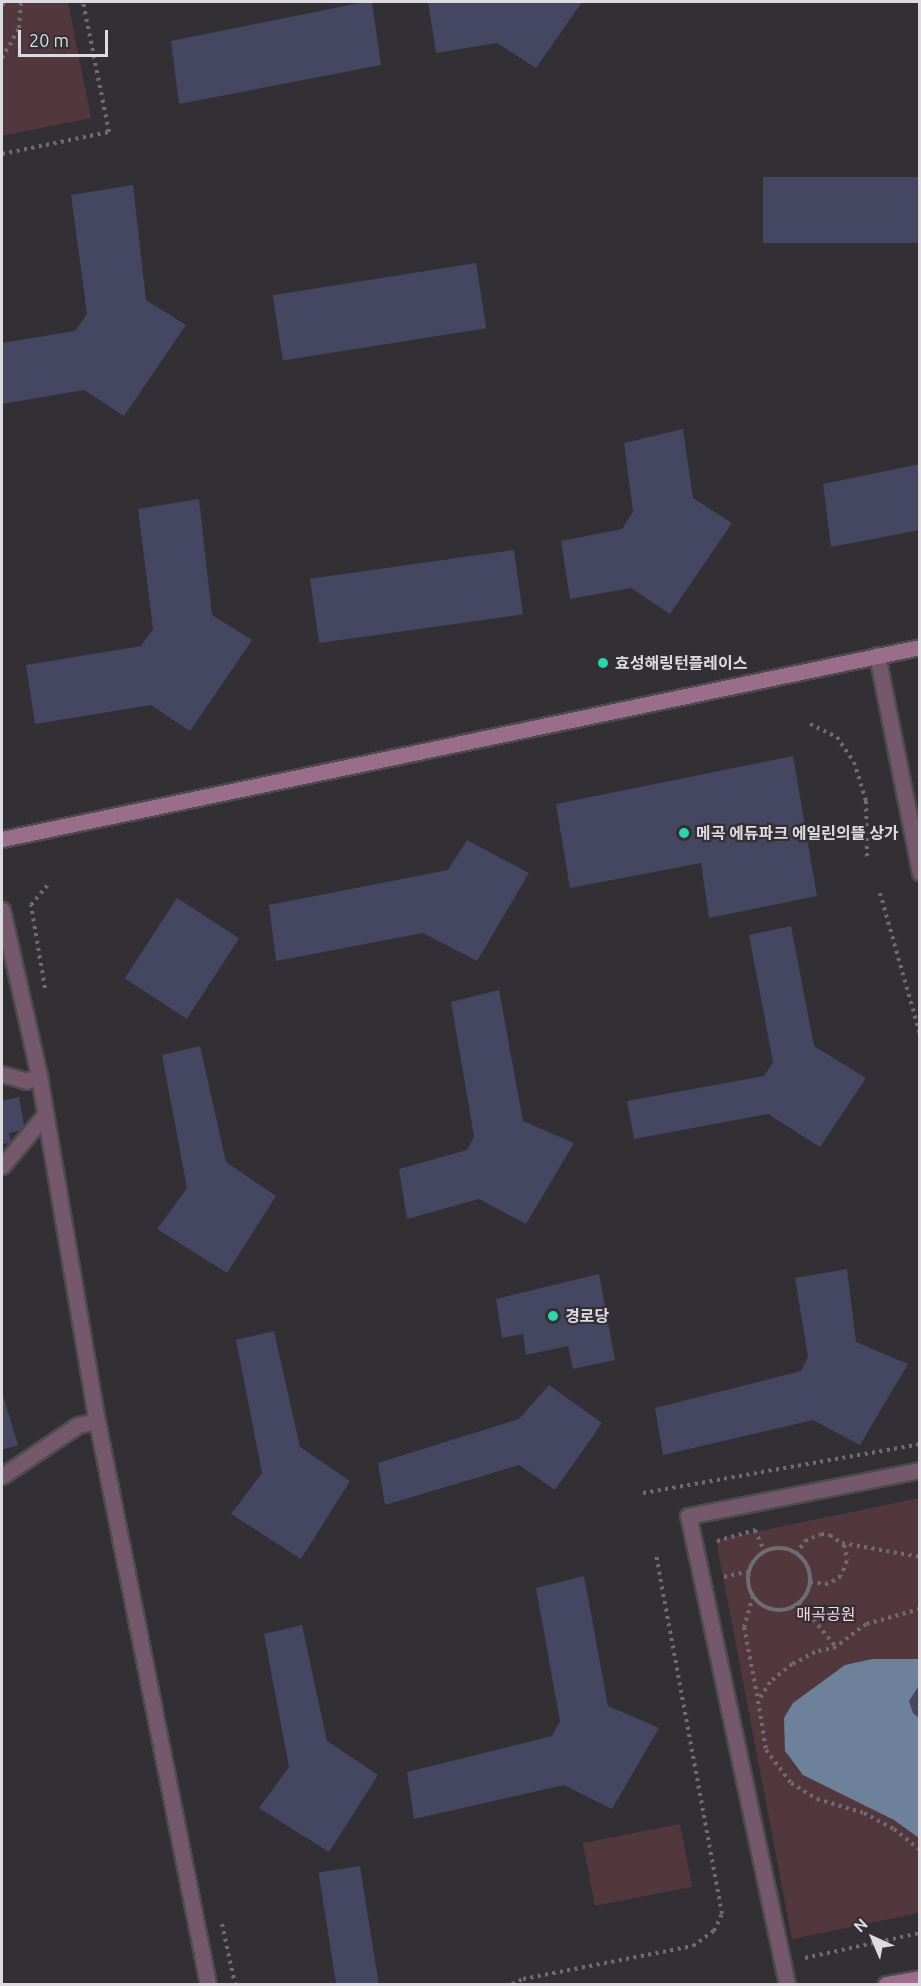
<!DOCTYPE html>
<html>
<head>
<meta charset="utf-8">
<style>
  body { margin:0 }
  #map { position:relative; width:921px; height:1986px; overflow:hidden; background:#322f35; font-family:Ubuntu,"Noto Sans KR",sans-serif }
  div>[style] { position:absolute }
  [style*='--x'] { left:calc(var(--x)*1px); top:calc(var(--y)*1px); width:calc(var(--w)*1px); rotate:calc(var(--a)*1deg) }
  .green>* { inset:0; background:#52383d; transform-origin:0 0 }
  .water>* { inset:0; background:#6d819a }
  .building>* { inset:0; background:#454661; transform-origin:0 0 }
  .path>* { height:4px; margin-top:-2px; transform-origin:0; background:repeating-linear-gradient(90deg,#6f6d72 0 3px,transparent 0 7.5px) }
  .path>.ring { margin:-2px; padding:0; box-sizing:content-box; background:none; border:4px solid #6f6d72; border-radius:50% }
  .roads { filter:drop-shadow(2px 0 #4d4b50) drop-shadow(-2px 0 #4d4b50) drop-shadow(0 2px #4d4b50) drop-shadow(0 -2px #4d4b50) }
  .street>* { height:15px; margin:-7.5px; padding:0 7.5px; transform-origin:7.5px; border-radius:7.5px; background:#75586b }
  .secondary>* { height:15px; margin:-7.5px; padding:0 7.5px; transform-origin:7.5px; border-radius:7.5px; background:#9a6d8b }
  .dots>* { width:16px; height:16px; translate:-50% -50%; box-sizing:border-box; border:3px solid #322f35; border-radius:50% }
  span { translate:-50% -50%; white-space:nowrap; text-align:center; line-height:1.15; -webkit-text-stroke:4.5px #322f35; paint-order:stroke }
  .poi-label { font-size:16px; color:#dddbdf; font-weight:700 }
  .left { translate:0 -50%; text-align:left }
  .park-label { font-size:16px; color:#ffd7dd }
  .frame { position:absolute; inset:0; border:3px solid #dddbdf; pointer-events:none }
  .north { position:absolute; left:843px; top:1908px; width:60px; height:60px; -webkit-text-stroke:4px #322f35; paint-order:stroke; rotate:316deg; font-size:16px; font-weight:700; line-height:24px; text-align:center; color:#dddbdf }
  .north::after { content:''; display:block; margin:auto; width:21px; height:27px; background:#dddbdf; clip-path:polygon(50% 0,100% 100%,50% 72%,0 100%) }
  .scale { position:absolute; left:18px; top:30px; width:90px; height:27px; box-sizing:border-box; border:3px solid #dddbdf; border-top:0; padding-left:8px; font-size:18px; line-height:21px; white-space:nowrap; color:#dddbdf; -webkit-text-stroke:4px #322f35; paint-order:stroke }
</style>
</head>
<body>
<div id="map">
  <div class="green">
    <i style="clip-path:polygon(2px 2px,68px 2px,91px 118px,2px 136px)"></i>
    <i style="clip-path:polygon(919px 1498px,919px 1913px,792px 1939px,716px 1540px)"></i>
    <i style="left:680px;top:1824px;width:64px;height:99px;rotate:79deg"></i>
  </div>
  <div class="water">
    <i style="clip-path:polygon(872px 1659px,919px 1659px,919px 1838px,894px 1820px,803px 1775px,785px 1751px,784px 1718px,793px 1703px,845px 1665px)"></i>
  </div>
  <div class="building">
    <i style="clip-path:polygon(364px 2px,372px 2px,381px 65px,179px 104px,171px 41px)"></i>
    <i style="clip-path:polygon(428px 2px,582px 2px,536px 68px,497px 43px,436px 53px)"></i>
    <i style="left:920px;top:177px;width:66px;height:157px;rotate:90deg"></i>
    <i style="clip-path:polygon(133px 185px,146px 300px,186px 325px,124px 416px,84px 390px,2px 404px,2px 343px,75px 331px,87px 314px,71px 195px)"></i>
    <i style="left:476px;top:263px;width:66px;height:206px;rotate:81deg"></i>
    <i style="clip-path:polygon(683px 429px,693px 498px,732px 523px,670px 614px,631px 588px,570px 599px,561px 541px,622px 529px,633px 512px,624px 443px)"></i>
    <i style="clip-path:polygon(920px 464px,920px 530px,831px 547px,823px 484px)"></i>
    <i style="clip-path:polygon(199px 499px,212px 615px,252px 640px,190px 731px,151px 705px,35px 724px,26px 665px,141px 646px,153px 629px,138px 509px)"></i>
    <i style="left:514px;top:550px;width:65px;height:206px;rotate:82deg"></i>
    <i style="clip-path:polygon(793px 756px,817px 896px,709px 918px,701px 863px,570px 888px,556px 804px)"></i>
    <i style="clip-path:polygon(467px 840px,529px 873px,477px 961px,423px 933px,276px 961px,269px 905px,448px 870px)"></i>
    <i style="left:177px;top:898px;width:74px;height:96px;rotate:33deg"></i>
    <i style="clip-path:polygon(791px 926px,814px 1046px,866px 1078px,820px 1147px,768px 1114px,634px 1139px,627px 1101px,764px 1076px,773px 1062px,749px 935px)"></i>
    <i style="clip-path:polygon(499px 990px,523px 1121px,574px 1143px,526px 1224px,479px 1199px,407px 1219px,399px 1169px,467px 1150px,474px 1136px,451px 1002px)"></i>
    <i style="clip-path:polygon(200px 1046px,226px 1162px,276px 1196px,227px 1273px,157px 1229px,187px 1188px,162px 1055px)"></i>
    <i style="clip-path:polygon(19px 1097px,25px 1130px,9px 1133px,11px 1143px,2px 1144px,2px 1101px)"></i>
    <i style="clip-path:polygon(847px 1269px,856px 1342px,908px 1364px,860px 1445px,813px 1420px,663px 1455px,655px 1408px,801px 1371px,808px 1357px,795px 1278px)"></i>
    <i style="clip-path:polygon(599px 1274px,615px 1360px,573px 1369px,568px 1346px,526px 1355px,523px 1334px,502px 1338px,496px 1299px)"></i>
    <i style="clip-path:polygon(274px 1331px,300px 1447px,350px 1481px,301px 1559px,231px 1514px,262px 1473px,236px 1340px)"></i>
    <i style="clip-path:polygon(549px 1385px,602px 1423px,555px 1490px,519px 1465px,385px 1505px,378px 1463px,519px 1419px)"></i>
    <i style="clip-path:polygon(2px 1392px,18px 1445px,2px 1450px)"></i>
    <i style="clip-path:polygon(584px 1576px,608px 1706px,659px 1728px,612px 1809px,564px 1785px,414px 1819px,407px 1772px,552px 1736px,560px 1721px,536px 1588px)"></i>
    <i style="clip-path:polygon(302px 1625px,327px 1741px,378px 1775px,329px 1852px,259px 1808px,289px 1767px,264px 1634px)"></i>
    <i style="clip-path:polygon(920px 1684px,920px 1719px,913px 1713px,909px 1701px)"></i>
    <i style="left:360px;top:1866px;width:119px;height:42px;rotate:81deg"></i>
  </div>
  <div class="path">
    <i style="--x:2;--y:5;--w:5;--a:-37"></i>
    <i style="--x:2;--y:58;--w:34;--a:-60"></i>
    <i style="--x:19;--y:28;--w:26;--a:-86"></i>
    <i style="--x:2;--y:154;--w:109;--a:-11.6"></i>
    <i style="--x:109;--y:132;--w:133;--a:-101.3"></i>
    <i style="--x:810;--y:724;--w:30;--a:26"></i>
    <i style="--x:837;--y:737;--w:30;--a:56"></i>
    <i style="--x:854;--y:762;--w:41;--a:72.9"></i>
    <i style="--x:866;--y:801;--w:58;--a:89"></i>
    <i style="--x:880;--y:893;--w:147;--a:74.2"></i>
    <i style="--x:45;--y:988;--w:84;--a:-99.6"></i>
    <i style="--x:31;--y:905;--w:26;--a:-50"></i>
    <i style="--x:643;--y:1493;--w:281;--a:-10"></i>
    <i style="--x:717;--y:1541;--w:40;--a:-16"></i>
    <i style="--x:755;--y:1530;--w:24;--a:66"></i>
    <i style="--x:842;--y:1543;--w:79;--a:10.2"></i>
    <i class="ring" style="left:748px;top:1548px;width:58px;height:58px"></i>
    <i style="--x:796;--y:1554;--w:16;--a:-55"></i>
    <i style="--x:805;--y:1541;--w:17;--a:-24"></i>
    <i style="--x:821;--y:1534;--w:9;--a:6"></i>
    <i style="--x:830;--y:1535;--w:17;--a:36"></i>
    <i style="--x:844;--y:1545;--w:16;--a:79"></i>
    <i style="--x:847;--y:1561;--w:16;--a:112"></i>
    <i style="--x:841;--y:1576;--w:15;--a:148"></i>
    <i style="--x:828;--y:1584;--w:19;--a:-174"></i>
    <i style="--x:724;--y:1577;--w:26;--a:-13"></i>
    <i style="--x:753;--y:1596;--w:32;--a:106"></i>
    <i style="--x:744;--y:1627;--w:74;--a:79.1"></i>
    <i style="--x:799;--y:1602;--w:58;--a:50.6"></i>
    <i style="--x:920;--y:1609;--w:56;--a:164.5"></i>
    <i style="--x:866;--y:1624;--w:38;--a:143"></i>
    <i style="--x:836;--y:1647;--w:22;--a:167"></i>
    <i style="--x:815;--y:1652;--w:26;--a:152"></i>
    <i style="--x:792;--y:1664;--w:28;--a:141"></i>
    <i style="--x:770;--y:1682;--w:22;--a:122"></i>
    <i style="--x:758;--y:1701;--w:50;--a:80.7"></i>
    <i style="--x:766;--y:1750;--w:41;--a:52.9"></i>
    <i style="--x:791;--y:1783;--w:31;--a:32"></i>
    <i style="--x:817;--y:1799;--w:49;--a:16.6"></i>
    <i style="--x:864;--y:1813;--w:34;--a:28"></i>
    <i style="--x:894;--y:1829;--w:33;--a:39"></i>
    <i style="--x:222;--y:1924;--w:61;--a:77.8"></i>
    <i style="--x:805;--y:1958;--w:118;--a:-12.3"></i>
    <i style="--x:512;--y:1984;--w:12;--a:-24"></i>
    <i style="--x:523;--y:1979;--w:173;--a:-11"></i>
    <i style="--x:693;--y:1946;--w:26;--a:-36"></i>
    <i style="--x:714;--y:1931;--w:19;--a:-65"></i>
    <i style="--x:722;--y:1914;--w:366;--a:-100.4"></i>
  </div>
  <div class="roads">
    <div class="street">
      <i style="--x:877;--y:655;--w:222;--a:78.8"></i>
      <i style="--x:2;--y:910;--w:170;--a:77.4"></i>
      <i style="--x:39;--y:1076;--w:350;--a:80.5"></i>
      <i style="--x:97;--y:1421;--w:574;--a:78.85"></i>
      <i style="--x:2;--y:1074;--w:25;--a:16"></i>
      <i style="--x:26;--y:1081;--w:14;--a:-21"></i>
      <i style="--x:2;--y:1166;--w:65;--a:-50"></i>
      <i style="--x:2;--y:1476;--w:92;--a:-33.9"></i>
      <i style="--x:78;--y:1425;--w:19;--a:-12"></i>
      <i style="--x:787;--y:1984;--w:478;--a:-101.9"></i>
      <i style="--x:688;--y:1516;--w:237;--a:-11.2"></i>
    </div>
    <div class="secondary">
      <i style="--x:2;--y:839;--w:938;--a:-11.81"></i>
      <i style="--x:886;--y:1984;--w:35;--a:-10"></i>
    </div>
  </div>
  <div class="dots">
    <i style="left:603px;top:663px;background:#2ed4aa"></i>
    <i style="left:684px;top:833px;background:#2ed4aa"></i>
    <i style="left:553px;top:1316px;background:#2ed4aa"></i>
  </div>
  <div class="poi-label">
    <span class="left" style="left:615px;top:663px">효성해링턴플레이스</span>
    <span class="left" style="left:696px;top:833px">메곡 에듀파크 에일린의뜰 상가</span>
    <span class="left" style="left:565px;top:1316px">경로당</span>
  </div>
  <div class="park-label">
    <span style="left:826px;top:1614px">매곡공원</span>
  </div>
  <div class="frame"></div>
  <div class="north">N</div>
  <div class="scale">20 m</div>
</div>
</body>
</html>
